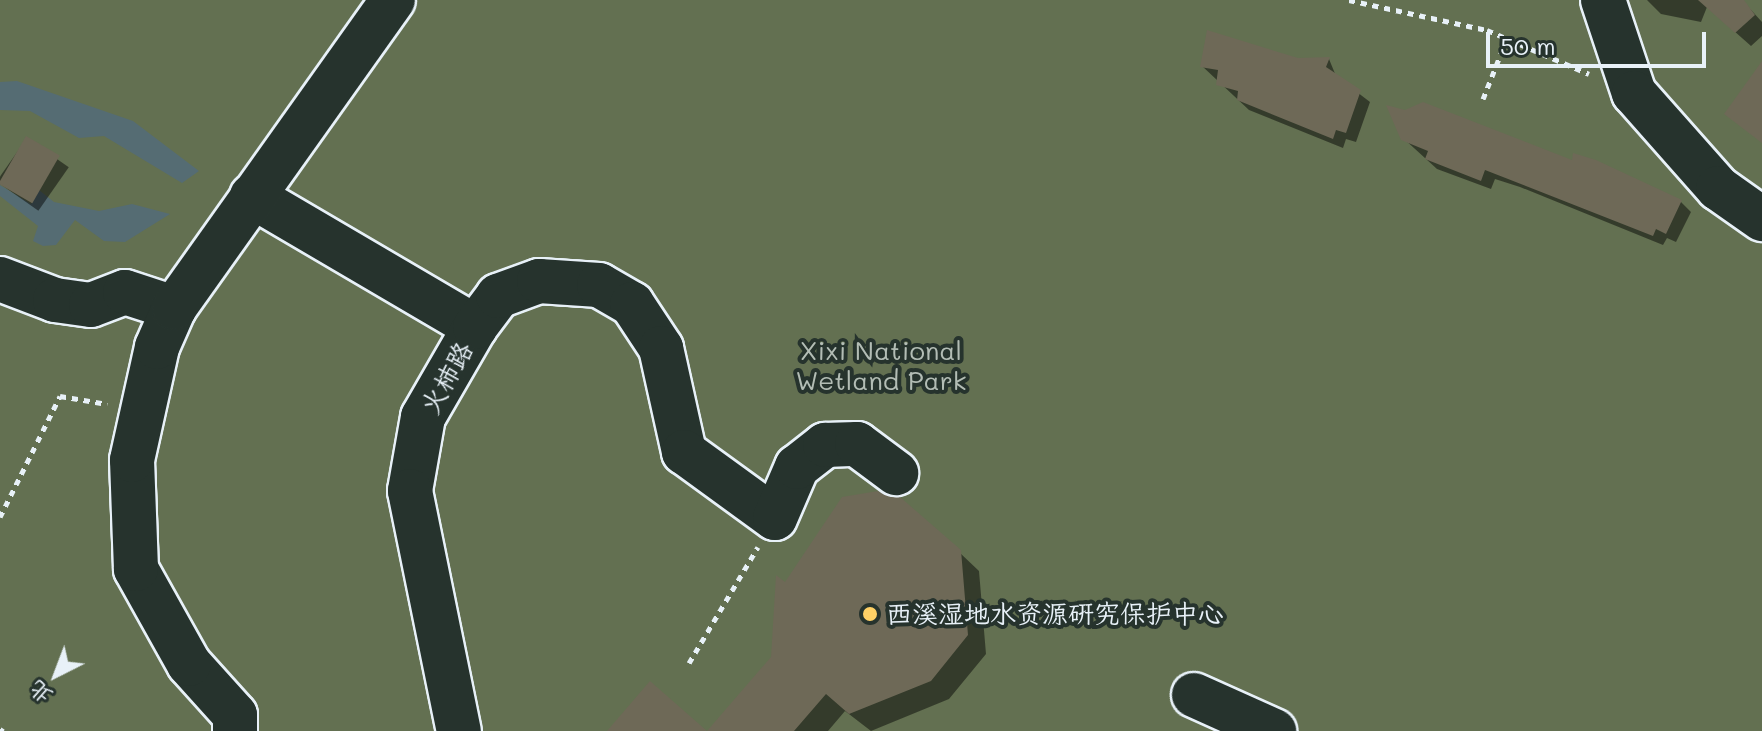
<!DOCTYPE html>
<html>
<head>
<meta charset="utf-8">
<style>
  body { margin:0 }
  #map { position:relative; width:1762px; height:731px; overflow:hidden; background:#3c433a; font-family:Mali,"LXGW WenKai TC",sans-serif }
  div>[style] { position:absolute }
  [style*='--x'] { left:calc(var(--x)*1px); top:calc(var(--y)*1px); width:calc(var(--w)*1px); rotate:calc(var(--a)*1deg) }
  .green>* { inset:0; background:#637051; transform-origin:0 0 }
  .water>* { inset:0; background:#556c73 }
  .shadow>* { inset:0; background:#0007; transform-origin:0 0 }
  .building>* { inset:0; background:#6e6957; transform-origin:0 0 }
  .path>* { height:5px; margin-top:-2.5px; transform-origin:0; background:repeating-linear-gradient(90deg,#e8f1f8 0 6px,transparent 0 12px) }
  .roads { filter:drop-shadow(2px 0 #e8f1f8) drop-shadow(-2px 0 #e8f1f8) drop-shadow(0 2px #e8f1f8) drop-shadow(0 -2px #e8f1f8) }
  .minor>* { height:44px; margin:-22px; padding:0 22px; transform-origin:22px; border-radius:22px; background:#26332d }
  .dots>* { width:22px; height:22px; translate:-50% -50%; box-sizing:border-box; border:4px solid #26332d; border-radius:50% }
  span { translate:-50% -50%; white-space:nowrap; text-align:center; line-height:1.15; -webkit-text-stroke:8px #26332d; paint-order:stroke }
  .park-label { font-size:26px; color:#b3bdb5 }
  .street-label { font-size:26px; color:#e8f1f8 }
  .poi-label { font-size:26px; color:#e8f1f8 }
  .left { translate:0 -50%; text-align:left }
  .north { position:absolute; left:16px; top:635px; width:80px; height:80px; -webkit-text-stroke:6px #26332d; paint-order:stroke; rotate:222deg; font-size:22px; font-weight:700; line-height:32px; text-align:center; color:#e8f1f8 }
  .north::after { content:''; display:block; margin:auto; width:28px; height:36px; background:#e8f1f8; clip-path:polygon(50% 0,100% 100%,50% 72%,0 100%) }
  .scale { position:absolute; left:1486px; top:32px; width:220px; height:36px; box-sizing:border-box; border:4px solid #e8f1f8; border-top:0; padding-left:10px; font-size:24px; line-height:28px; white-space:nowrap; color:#e8f1f8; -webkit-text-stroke:6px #26332d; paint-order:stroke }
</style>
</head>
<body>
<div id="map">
  <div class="green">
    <i style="left:0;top:0;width:1762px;height:731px"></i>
  </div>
  <div class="water">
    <i style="clip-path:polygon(17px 81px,133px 121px,199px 171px,182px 183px,104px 136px,79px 138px,30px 111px,0 110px,0 82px)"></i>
    <i style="clip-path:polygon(0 185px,31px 204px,39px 190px,54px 202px,99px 211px,132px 204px,170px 214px,125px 242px,104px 241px,75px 220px,56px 245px,43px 246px,33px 241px,38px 226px,0 196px)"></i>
  </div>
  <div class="shadow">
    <i style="clip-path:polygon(1647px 0,1742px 0,1762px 22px,1762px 36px,1751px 46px,1707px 7px,1701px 22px,1661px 14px)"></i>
    <i style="clip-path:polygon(1329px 59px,1336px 76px,1370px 102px,1356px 142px,1346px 139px,1343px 148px,1249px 110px,1202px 66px)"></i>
    <i style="left:27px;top:138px;width:51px;height:53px;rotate:35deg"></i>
    <i style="clip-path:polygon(1403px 138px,1681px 202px,1691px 212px,1676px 242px,1667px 238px,1663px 245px,1520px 187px,1495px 179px,1491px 189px,1437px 169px)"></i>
    <i style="clip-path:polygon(959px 552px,979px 571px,986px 654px,949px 699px,871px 731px,845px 711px,828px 731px,709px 731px,773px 657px,786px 585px)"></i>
  </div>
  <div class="building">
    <i style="clip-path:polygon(1698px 0,1744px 0,1755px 15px,1735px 33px)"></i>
    <i style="clip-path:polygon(1207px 30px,1298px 58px,1330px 57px,1326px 67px,1361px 90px,1346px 133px,1336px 130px,1333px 139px,1237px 100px,1238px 91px,1216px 85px,1218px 70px,1200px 67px)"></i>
    <i style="clip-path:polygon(1762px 61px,1762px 143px,1724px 114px)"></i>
    <i style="clip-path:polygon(1423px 102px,1572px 160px,1573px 153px,1596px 160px,1682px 200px,1666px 234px,1656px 229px,1653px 236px,1485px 170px,1481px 181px,1425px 159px,1428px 151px,1401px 140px,1386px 105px,1405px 110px)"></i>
    <i style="left:26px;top:136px;width:39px;height:55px;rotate:30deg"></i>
    <i style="clip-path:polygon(878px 491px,900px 497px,961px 550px,968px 635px,931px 681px,849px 714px,826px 694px,794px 731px,607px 731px,650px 681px,707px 731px,771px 657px,776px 575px,785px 582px,842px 497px)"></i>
  </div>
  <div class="path">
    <i style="--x:1349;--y:0;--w:141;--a:12.3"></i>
    <i style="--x:1487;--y:30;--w:111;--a:23.3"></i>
    <i style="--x:1483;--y:99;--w:66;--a:-68.5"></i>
    <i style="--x:0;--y:517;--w:135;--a:-63.6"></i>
    <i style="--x:60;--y:396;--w:48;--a:9.7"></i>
    <i style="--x:689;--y:663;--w:135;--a:-59.3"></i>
    <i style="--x:0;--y:729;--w:4;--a:34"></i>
  </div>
  <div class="roads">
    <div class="minor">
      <i style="--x:1603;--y:0;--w:98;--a:71.6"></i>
      <i style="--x:1634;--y:93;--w:127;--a:48.5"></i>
      <i style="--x:1718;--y:188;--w:54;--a:35.2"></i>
      <i style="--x:252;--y:196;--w:259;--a:30.4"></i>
      <i style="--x:475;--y:327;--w:104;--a:120"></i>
      <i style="--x:423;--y:417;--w:75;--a:100"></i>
      <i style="--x:410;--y:491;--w:245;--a:78.5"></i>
      <i style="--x:0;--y:279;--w:59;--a:20.9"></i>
      <i style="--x:55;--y:300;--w:36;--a:8"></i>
      <i style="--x:91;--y:305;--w:36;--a:-21"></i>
      <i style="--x:125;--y:292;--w:52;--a:18.1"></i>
      <i style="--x:475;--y:327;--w:39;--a:-53"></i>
      <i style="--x:498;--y:296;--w:44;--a:-20.1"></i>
      <i style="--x:539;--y:281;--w:60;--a:3.8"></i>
      <i style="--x:599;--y:285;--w:38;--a:30"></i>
      <i style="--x:632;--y:304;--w:53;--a:56.6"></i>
      <i style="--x:661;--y:348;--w:107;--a:77.5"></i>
      <i style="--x:684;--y:452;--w:112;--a:36"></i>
      <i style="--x:775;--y:518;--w:56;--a:-66.7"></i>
      <i style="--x:797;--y:467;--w:36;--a:-38"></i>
      <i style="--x:825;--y:445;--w:32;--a:-2"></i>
      <i style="--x:857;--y:444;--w:49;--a:36.6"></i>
      <i style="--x:1194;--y:695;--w:88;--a:24.2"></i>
      <i style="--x:235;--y:731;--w:16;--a:-90"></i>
      <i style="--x:235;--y:715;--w:69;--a:-132"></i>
      <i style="--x:189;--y:664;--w:109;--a:-119.2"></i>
      <i style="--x:136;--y:569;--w:109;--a:-92.1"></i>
      <i style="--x:132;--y:460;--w:116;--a:-77.5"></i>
      <i style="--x:157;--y:347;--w:43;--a:-66.4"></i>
      <i style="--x:174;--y:308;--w:378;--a:-54.6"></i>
    </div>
  </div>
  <div class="dots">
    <i style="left:870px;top:614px;background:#ffd166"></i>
  </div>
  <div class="park-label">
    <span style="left:881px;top:366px">Xixi National<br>Wetland Park</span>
  </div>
  <div class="street-label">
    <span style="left:447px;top:378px;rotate:-61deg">火柿路</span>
  </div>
  <div class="poi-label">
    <span class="left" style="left:886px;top:614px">西溪湿地水资源研究保护中心</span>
  </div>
  <div class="north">北</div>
  <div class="scale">50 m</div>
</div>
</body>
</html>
